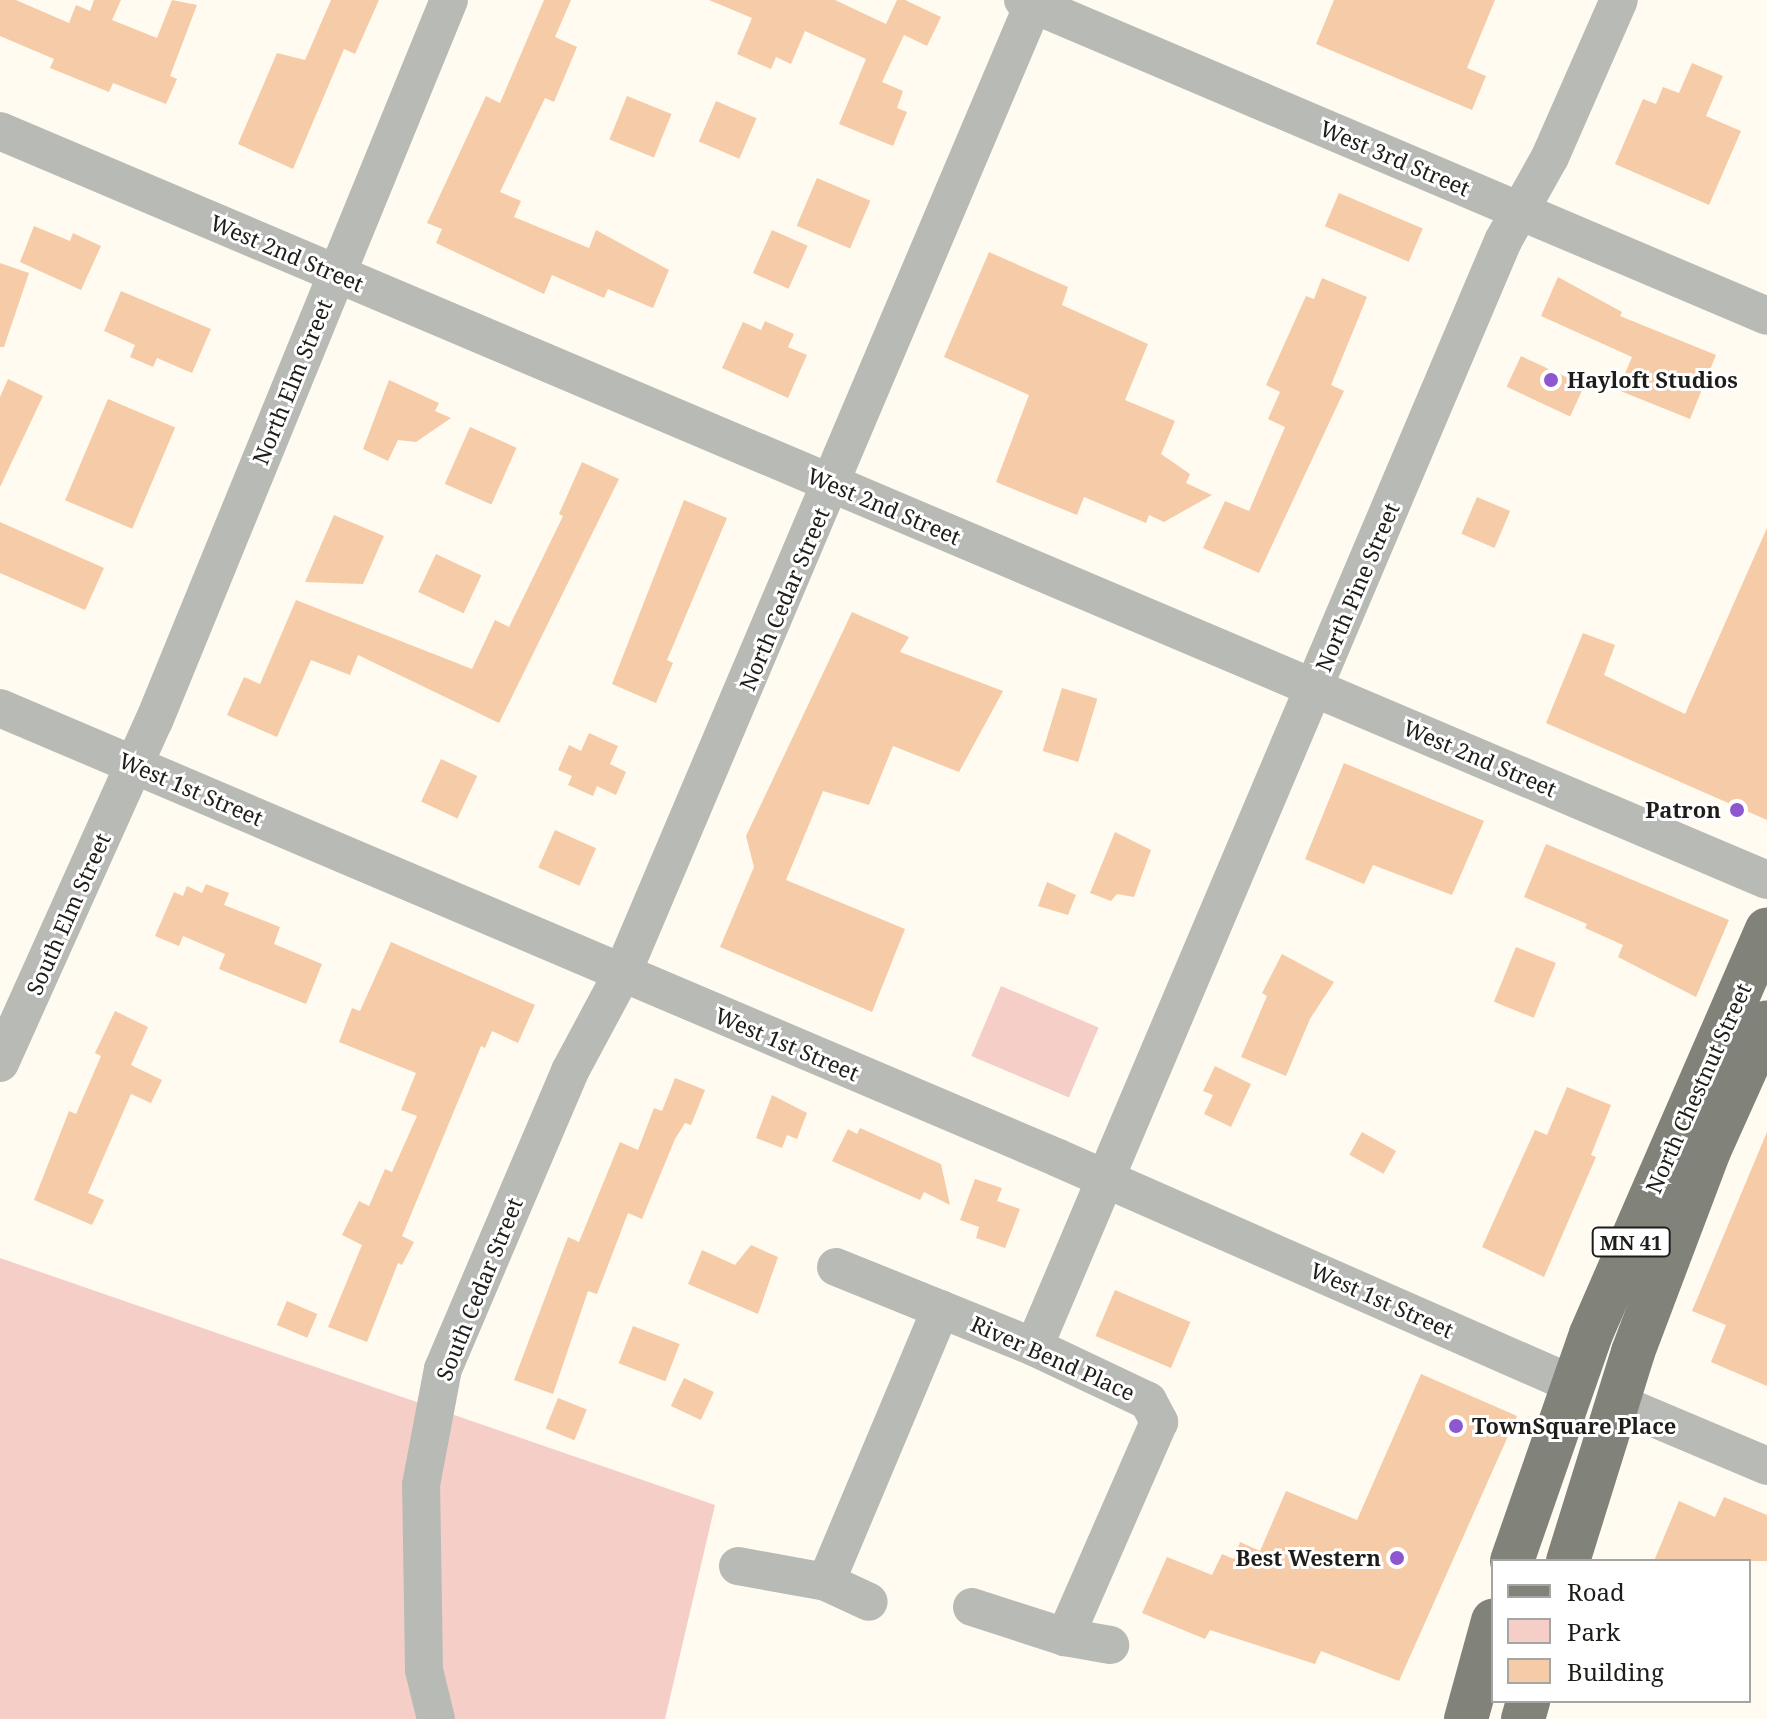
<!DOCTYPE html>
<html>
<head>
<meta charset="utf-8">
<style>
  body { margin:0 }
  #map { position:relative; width:1767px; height:1719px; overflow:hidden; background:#fffbf1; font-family:"Noto Serif",serif }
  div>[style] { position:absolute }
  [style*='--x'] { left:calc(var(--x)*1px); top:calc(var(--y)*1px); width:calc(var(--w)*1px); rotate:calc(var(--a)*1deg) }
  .green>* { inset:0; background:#f5cfc7; transform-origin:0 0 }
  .building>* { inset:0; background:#f6cba7; transform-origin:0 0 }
  .minor>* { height:38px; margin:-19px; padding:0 19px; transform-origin:19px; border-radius:19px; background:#b8bab5 }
  .major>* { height:44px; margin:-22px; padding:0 22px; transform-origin:22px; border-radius:22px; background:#81837b }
  .dots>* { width:22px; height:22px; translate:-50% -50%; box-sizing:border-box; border:4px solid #fff; border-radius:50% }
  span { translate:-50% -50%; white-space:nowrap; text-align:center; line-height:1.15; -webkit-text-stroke:6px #fff; paint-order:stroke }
  .shield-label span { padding:2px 6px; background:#fff; border:2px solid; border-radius:6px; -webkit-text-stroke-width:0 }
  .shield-label { font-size:20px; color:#1e1d1a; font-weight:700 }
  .street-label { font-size:22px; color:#1e1d1a }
  .poi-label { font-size:22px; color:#1e1d1a; font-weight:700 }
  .left { translate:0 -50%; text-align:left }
  .right { translate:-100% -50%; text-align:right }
  .legend { position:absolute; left:1491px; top:1559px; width:260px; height:144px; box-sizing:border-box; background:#fff; border:2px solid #a5a5a3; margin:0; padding:10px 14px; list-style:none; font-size:24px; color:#1e1d1a }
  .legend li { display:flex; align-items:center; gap:16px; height:40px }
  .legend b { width:40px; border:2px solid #a5a5a3 }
</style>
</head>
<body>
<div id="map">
  <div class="green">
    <i style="left:1001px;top:986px;width:106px;height:76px;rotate:23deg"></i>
    <i style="clip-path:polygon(0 1258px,715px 1505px,665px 1719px,0 1719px)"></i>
  </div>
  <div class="building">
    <i style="clip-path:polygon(0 0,16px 0,69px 23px,76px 5px,90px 11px,94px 0,121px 0,112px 20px,157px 38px,172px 0,197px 5px,170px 76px,177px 79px,166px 104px,113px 83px,109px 92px,50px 68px,54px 59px,0 36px)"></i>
    <i style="clip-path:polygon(331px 0,379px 0,355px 54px,344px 49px,293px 169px,238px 144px,277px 53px,305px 60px)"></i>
    <i style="clip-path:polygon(544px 0,571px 0,555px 37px,577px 47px,554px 102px,545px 98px,500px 192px,521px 201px,514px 217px,589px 248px,596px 230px,669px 270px,653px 308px,608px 289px,604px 298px,552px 275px,544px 294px,436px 243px,442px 229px,427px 223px,486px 96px,500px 103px)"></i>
    <i style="clip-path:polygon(709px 0,835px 0,886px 24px,897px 0,905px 0,941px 17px,927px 46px,904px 35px,882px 82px,903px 91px,897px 108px,907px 112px,893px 146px,839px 124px,866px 59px,805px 31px,791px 64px,776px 57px,771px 69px,737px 54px,752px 18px)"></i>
    <i style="clip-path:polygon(1334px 0,1495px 0,1467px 68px,1486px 76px,1472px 110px,1316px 44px)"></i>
    <i style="clip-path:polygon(1692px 63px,1723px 76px,1706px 116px,1741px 131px,1709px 205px,1615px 164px,1643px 99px,1656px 104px,1663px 87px,1679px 93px)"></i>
    <i style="left:627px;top:96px;width:48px;height:47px;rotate:22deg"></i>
    <i style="left:716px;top:101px;width:44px;height:44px;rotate:23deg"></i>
    <i style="left:817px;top:178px;width:58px;height:52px;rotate:23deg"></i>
    <i style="left:1339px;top:193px;width:91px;height:36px;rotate:23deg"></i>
    <i style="clip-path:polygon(34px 226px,70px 241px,73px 233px,101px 246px,81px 290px,20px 262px)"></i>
    <i style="left:772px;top:230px;width:39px;height:47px;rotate:24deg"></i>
    <i style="clip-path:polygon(989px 252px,1068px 287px,1062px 305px,1148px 344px,1125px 400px,1175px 421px,1161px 454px,1190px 474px,1186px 483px,1212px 495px,1164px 522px,1149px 515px,1146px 523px,1084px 497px,1077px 515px,996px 482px,1029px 395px,944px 357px)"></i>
    <i style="clip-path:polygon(0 263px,29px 273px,4px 347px,0 347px)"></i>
    <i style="clip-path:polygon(1558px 277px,1622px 312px,1620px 316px,1716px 355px,1690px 419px,1618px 390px,1632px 357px,1541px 316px)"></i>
    <i style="clip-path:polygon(1322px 278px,1367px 297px,1331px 385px,1344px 391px,1259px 573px,1203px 548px,1225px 501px,1249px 511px,1285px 427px,1268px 419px,1280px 392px,1266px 385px,1306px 296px,1314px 299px)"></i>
    <i style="clip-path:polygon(121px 291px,211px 329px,192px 373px,157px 358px,153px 367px,130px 357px,135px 345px,104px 331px)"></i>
    <i style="clip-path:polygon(765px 321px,794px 334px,788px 347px,807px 355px,788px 398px,722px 368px,743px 322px,761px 330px)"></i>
    <i style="left:1521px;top:356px;width:70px;height:34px;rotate:25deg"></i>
    <i style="clip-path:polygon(8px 379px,43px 396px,0 487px,0 397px)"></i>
    <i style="clip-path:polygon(389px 380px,439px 403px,435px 411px,451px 418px,416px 442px,398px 440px,388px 461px,363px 449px)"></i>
    <i style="left:108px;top:399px;width:73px;height:110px;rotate:23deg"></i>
    <i style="left:470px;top:427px;width:51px;height:62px;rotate:24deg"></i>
    <i style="clip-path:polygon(582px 462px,619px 479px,499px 723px,358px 655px,350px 675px,311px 660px,277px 737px,227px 715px,244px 677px,260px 684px,296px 600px,472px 669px,495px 620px,509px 627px,563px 516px,559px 514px)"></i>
    <i style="left:1477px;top:497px;width:36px;height:40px;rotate:23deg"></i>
    <i style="clip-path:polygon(684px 500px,727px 518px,667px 660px,673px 663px,656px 703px,612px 684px)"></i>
    <i style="clip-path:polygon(334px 515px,384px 536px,363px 584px,305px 582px)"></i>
    <i style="clip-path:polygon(0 522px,104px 568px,85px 610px,0 573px)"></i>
    <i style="clip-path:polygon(1767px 528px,1767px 820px,1546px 723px,1583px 633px,1615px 645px,1604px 675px,1685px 714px)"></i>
    <i style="left:436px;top:554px;width:50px;height:42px;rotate:25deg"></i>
    <i style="clip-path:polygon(852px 612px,909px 637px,900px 652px,1003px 691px,959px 772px,893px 746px,869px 805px,823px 791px,786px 880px,905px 929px,872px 1012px,720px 947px,754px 867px,746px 836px)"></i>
    <i style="left:1062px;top:688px;width:37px;height:66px;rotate:17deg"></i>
    <i style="clip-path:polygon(589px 733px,618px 746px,610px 764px,626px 772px,616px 795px,597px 786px,593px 796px,568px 785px,572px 776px,558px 770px,569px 745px,581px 751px)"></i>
    <i style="left:441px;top:759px;width:40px;height:47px;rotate:25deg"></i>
    <i style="clip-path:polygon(1344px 763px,1484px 821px,1452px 895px,1373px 865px,1364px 884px,1305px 859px)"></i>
    <i style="left:555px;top:830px;width:45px;height:41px;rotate:24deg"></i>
    <i style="clip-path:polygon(1115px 832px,1151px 850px,1134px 897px,1117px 894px,1111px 901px,1090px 893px)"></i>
    <i style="clip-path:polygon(1546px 844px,1729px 920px,1696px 997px,1618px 957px,1623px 945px,1585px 928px,1587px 924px,1524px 897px)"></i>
    <i style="clip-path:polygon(1047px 882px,1076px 895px,1068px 915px,1038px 906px)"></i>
    <i style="clip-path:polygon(206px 884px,229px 893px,224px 905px,280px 927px,274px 944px,322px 964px,306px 1004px,219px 969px,225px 954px,183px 936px,179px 946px,155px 936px,174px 892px,183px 896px,187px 886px,202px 893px)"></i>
    <i style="clip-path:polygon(391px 942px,535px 1005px,518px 1043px,492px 1031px,485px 1048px,481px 1046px,402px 1236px,414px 1242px,402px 1265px,398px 1263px,367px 1342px,328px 1327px,362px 1245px,342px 1235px,359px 1201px,369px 1206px,385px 1169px,392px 1172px,417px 1116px,401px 1110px,416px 1073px,339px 1042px,352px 1008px,360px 1011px)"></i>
    <i style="left:1516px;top:947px;width:43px;height:59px;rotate:22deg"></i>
    <i style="clip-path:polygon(1282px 954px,1334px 982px,1310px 1019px,1286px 1076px,1241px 1057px,1267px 996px,1262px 993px)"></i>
    <i style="clip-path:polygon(115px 1011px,148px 1027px,131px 1065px,162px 1080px,151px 1103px,131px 1094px,88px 1193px,104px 1200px,92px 1225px,34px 1200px,69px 1111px,76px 1114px,101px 1056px,95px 1053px)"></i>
    <i style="clip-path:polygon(1215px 1066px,1251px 1084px,1231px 1127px,1204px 1114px,1213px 1095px,1203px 1091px)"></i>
    <i style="clip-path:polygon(675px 1078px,705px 1090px,691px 1125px,685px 1123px,675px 1139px,642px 1219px,628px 1213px,597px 1294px,588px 1291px,553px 1394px,514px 1380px,568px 1237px,579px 1242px,620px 1142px,638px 1150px,654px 1108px,662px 1111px)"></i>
    <i style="clip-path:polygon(1567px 1087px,1611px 1105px,1591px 1155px,1596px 1157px,1544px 1277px,1482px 1247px,1535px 1130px,1547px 1135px)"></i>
    <i style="clip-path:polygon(772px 1095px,807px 1113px,797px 1139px,787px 1135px,782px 1148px,756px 1138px)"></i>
    <i style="clip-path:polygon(860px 1128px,941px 1164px,950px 1205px,924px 1192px,920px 1200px,832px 1161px,848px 1129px,857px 1134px)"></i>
    <i style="left:1362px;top:1132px;width:39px;height:26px;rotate:29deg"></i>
    <i style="clip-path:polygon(1767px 1132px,1767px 1386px,1711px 1362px,1726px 1325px,1692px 1311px)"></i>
    <i style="clip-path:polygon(975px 1179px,1002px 1188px,997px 1201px,1020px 1209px,1005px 1248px,976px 1238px,979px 1227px,960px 1220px)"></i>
    <i style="clip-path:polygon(751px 1245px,778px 1257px,758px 1314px,688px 1284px,702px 1250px,735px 1265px)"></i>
    <i style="left:1115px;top:1290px;width:82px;height:50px;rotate:23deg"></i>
    <i style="left:287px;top:1301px;width:33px;height:26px;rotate:23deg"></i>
    <i style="left:633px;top:1326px;width:50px;height:40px;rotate:21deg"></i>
    <i style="clip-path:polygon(1421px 1374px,1517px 1416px,1399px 1681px,1321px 1651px,1315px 1664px,1210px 1630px,1205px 1639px,1142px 1613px,1167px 1557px,1212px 1575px,1222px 1554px,1234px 1559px,1240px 1542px,1260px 1551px,1286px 1491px,1357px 1520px)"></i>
    <i style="left:684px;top:1378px;width:33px;height:31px;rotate:25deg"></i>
    <i style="left:558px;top:1398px;width:31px;height:33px;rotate:22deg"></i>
    <i style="clip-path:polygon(1724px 1497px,1767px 1515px,1767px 1561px,1654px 1561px,1679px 1501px,1715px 1517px)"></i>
  </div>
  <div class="minor">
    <i style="--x:1023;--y:0;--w:808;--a:23.01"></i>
    <i style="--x:0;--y:131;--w:1919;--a:22.97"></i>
    <i style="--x:0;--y:708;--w:1150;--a:23.04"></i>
    <i style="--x:1058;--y:1158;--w:561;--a:23.73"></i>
    <i style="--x:0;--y:1063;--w:375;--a:-65.8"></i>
    <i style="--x:154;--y:721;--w:779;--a:-67.75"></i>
    <i style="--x:836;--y:1267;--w:214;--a:22"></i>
    <i style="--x:1034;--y:1347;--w:126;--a:25.3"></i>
    <i style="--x:1148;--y:1401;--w:24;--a:62"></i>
    <i style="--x:1159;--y:1422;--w:235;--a:113.6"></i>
    <i style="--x:1034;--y:1347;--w:1201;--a:-67.02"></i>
    <i style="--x:1503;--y:241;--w:96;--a:-60.8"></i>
    <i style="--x:1550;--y:157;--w:171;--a:-66.3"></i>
    <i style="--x:1618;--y:1403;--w:162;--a:22.9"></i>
    <i style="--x:738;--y:1566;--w:89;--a:10.3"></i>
    <i style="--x:826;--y:1582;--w:47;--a:24.9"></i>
    <i style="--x:826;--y:1582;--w:296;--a:-67.2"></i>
    <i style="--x:972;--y:1607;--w:98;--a:17.9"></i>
    <i style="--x:1065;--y:1637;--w:46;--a:10.1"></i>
    <i style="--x:436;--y:1719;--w:50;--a:-103.8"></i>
    <i style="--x:424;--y:1670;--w:185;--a:-90.9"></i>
    <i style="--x:421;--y:1485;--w:118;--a:-79.3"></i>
    <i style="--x:443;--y:1369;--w:324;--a:-66.9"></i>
    <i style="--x:570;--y:1071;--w:110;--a:-61.8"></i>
    <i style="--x:622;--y:974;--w:1058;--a:-67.02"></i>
  </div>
  <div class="major">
    <i style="--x:1512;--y:1561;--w:240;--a:-70.8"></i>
    <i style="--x:1591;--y:1334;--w:441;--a:-66.5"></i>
    <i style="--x:1568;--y:1561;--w:219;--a:-72.7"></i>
    <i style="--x:1633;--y:1352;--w:215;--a:-69.3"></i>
    <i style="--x:1709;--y:1151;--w:141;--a:-65.8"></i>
    <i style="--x:1466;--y:1719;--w:102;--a:-74.6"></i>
    <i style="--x:1523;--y:1719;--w:19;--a:-74"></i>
  </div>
  <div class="dots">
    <i style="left:1551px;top:380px;background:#8d57cf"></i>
    <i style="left:1737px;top:810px;background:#8d57cf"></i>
    <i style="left:1456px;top:1426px;background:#8d57cf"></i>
    <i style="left:1397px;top:1558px;background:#8d57cf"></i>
  </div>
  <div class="shield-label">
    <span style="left:1631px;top:1242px">MN 41</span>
  </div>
  <div class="street-label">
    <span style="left:1395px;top:158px;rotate:23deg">West 3rd Street</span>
    <span style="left:287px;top:253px;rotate:23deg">West 2nd Street</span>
    <span style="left:292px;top:382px;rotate:-68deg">North Elm Street</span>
    <span style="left:884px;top:506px;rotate:23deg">West 2nd Street</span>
    <span style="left:1357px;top:587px;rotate:-67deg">North Pine Street</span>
    <span style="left:784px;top:599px;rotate:-67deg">North Cedar Street</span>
    <span style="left:1480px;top:758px;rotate:23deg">West 2nd Street</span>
    <span style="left:191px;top:789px;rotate:23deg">West 1st Street</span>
    <span style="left:68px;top:914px;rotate:-66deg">South Elm Street</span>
    <span style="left:787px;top:1044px;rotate:23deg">West 1st Street</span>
    <span style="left:1698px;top:1088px;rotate:-66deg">North Chestnut Street</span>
    <span style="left:479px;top:1289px;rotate:-68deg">South Cedar Street</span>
    <span style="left:1382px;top:1300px;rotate:24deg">West 1st Street</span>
    <span style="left:1053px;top:1358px;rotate:24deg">River Bend Place</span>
  </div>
  <div class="poi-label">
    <span class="left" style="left:1567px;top:380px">Hayloft Studios</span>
    <span class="right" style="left:1721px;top:810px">Patron</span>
    <span class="left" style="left:1472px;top:1426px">TownSquare Place</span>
    <span class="right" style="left:1381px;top:1558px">Best Western</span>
  </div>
  <ul class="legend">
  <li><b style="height:10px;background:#81837b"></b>Road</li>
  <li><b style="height:22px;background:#f5cfc7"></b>Park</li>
  <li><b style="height:22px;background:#f6cba7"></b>Building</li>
  </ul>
</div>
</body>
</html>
